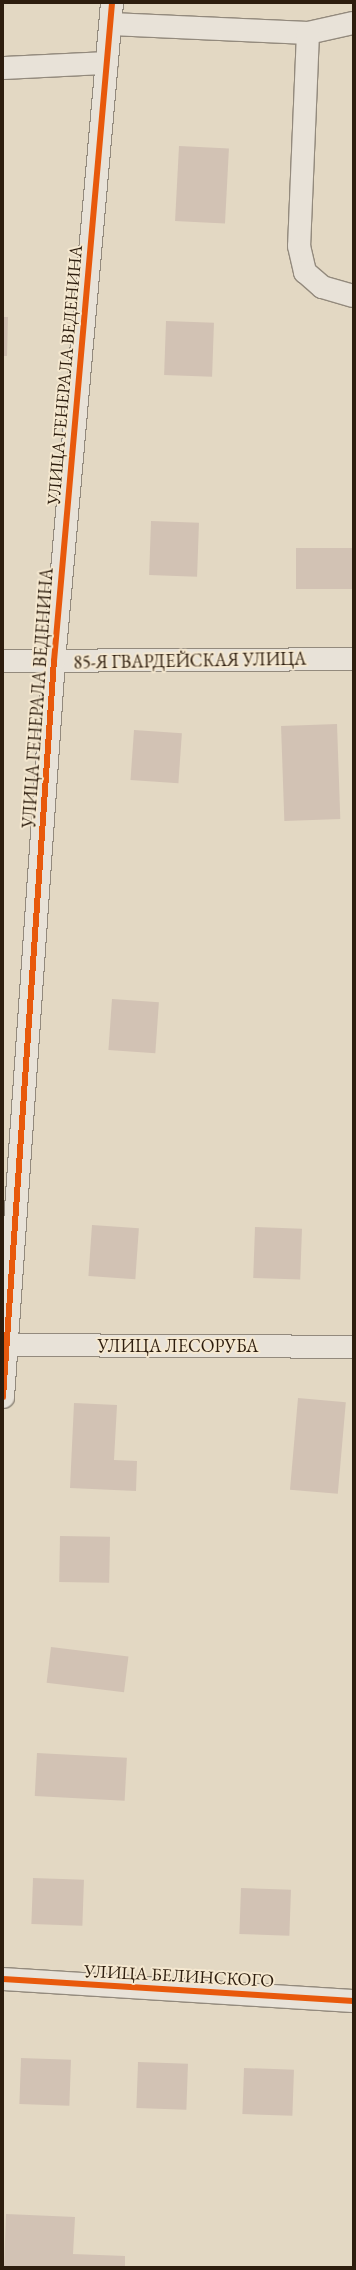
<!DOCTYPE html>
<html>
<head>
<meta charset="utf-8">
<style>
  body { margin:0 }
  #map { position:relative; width:356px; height:2270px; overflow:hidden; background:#e3d8c3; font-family:"EB Garamond",serif }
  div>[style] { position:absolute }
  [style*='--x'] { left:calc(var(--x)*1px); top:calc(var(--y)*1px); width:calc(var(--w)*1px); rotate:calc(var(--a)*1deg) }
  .building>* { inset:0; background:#d2c2b4; transform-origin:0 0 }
  .roads { filter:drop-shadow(1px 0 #938a7d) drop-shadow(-1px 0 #938a7d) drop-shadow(0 1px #938a7d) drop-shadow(0 -1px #938a7d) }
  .minor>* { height:22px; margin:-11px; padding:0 11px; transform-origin:11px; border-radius:11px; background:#e8e2d8 }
  .cycleway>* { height:6px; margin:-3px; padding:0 3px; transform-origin:3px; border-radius:3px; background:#e8590c }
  span { translate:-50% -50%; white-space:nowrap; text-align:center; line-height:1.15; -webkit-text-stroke:4px #f5e8d0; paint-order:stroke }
  .street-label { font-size:18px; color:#2d1d0e }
  .frame { position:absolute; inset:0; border:4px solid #2d1d0e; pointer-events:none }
</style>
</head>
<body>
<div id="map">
  <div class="building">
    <i style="left:179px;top:146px;width:50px;height:75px;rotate:3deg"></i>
    <i style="clip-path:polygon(3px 317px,8px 317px,7px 356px,3px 356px)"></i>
    <i style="left:166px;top:321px;width:48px;height:54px;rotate:2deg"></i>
    <i style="left:151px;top:521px;width:48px;height:54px;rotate:2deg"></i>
    <i style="left:353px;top:548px;width:41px;height:57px;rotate:90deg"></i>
    <i style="left:337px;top:724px;width:95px;height:56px;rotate:88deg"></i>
    <i style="left:134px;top:730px;width:48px;height:50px;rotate:4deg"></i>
    <i style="left:112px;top:999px;width:47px;height:51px;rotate:4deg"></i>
    <i style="left:92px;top:1225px;width:47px;height:51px;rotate:4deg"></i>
    <i style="left:255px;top:1227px;width:47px;height:51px;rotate:2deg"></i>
    <i style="left:298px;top:1398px;width:48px;height:92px;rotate:5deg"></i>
    <i style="clip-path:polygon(74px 1403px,117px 1405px,114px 1460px,137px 1461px,136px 1491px,70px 1488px)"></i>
    <i style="left:60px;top:1536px;width:50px;height:46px;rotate:1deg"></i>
    <i style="left:51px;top:1647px;width:78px;height:36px;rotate:7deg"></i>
    <i style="left:37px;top:1753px;width:90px;height:43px;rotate:3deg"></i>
    <i style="left:33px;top:1878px;width:51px;height:46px;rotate:2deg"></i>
    <i style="left:241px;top:1888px;width:50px;height:46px;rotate:2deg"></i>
    <i style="left:21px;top:2058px;width:50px;height:46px;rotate:2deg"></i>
    <i style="left:138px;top:2062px;width:50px;height:46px;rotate:2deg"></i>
    <i style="left:244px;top:2068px;width:50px;height:46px;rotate:2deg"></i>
    <i style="clip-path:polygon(6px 2214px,75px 2217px,73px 2254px,125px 2256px,125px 2267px,4px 2267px)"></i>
  </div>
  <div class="roads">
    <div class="minor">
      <i style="--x:111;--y:24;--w:197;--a:2.6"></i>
      <i style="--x:308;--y:33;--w:46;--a:-12.5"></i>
      <i style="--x:308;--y:33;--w:213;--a:92.4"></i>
      <i style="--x:299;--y:246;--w:27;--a:77"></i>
      <i style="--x:305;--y:272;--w:23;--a:41"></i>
      <i style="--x:322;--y:287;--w:32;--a:16"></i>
      <i style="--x:3;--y:68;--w:104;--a:-2.8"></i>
      <i style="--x:3;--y:661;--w:350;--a:-0.3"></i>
      <i style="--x:3;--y:1345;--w:350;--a:0.3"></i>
      <i style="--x:3;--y:1397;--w:738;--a:-86.04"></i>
      <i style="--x:54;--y:661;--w:661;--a:-84.96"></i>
      <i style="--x:3;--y:1979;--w:351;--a:3.6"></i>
    </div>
  </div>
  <div class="cycleway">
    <i style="--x:3;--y:1397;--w:738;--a:-86.04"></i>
    <i style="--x:54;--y:661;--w:661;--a:-84.96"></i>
    <i style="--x:3;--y:1979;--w:351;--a:3.6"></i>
  </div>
  <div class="street-label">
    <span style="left:65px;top:375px;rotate:-85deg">УЛИЦА ГЕНЕРАЛА ВЕДЕНИНА</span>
    <span style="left:190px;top:661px;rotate:-1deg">85-Я ГВАРДЕЙСКАЯ УЛИЦА</span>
    <span style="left:38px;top:698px;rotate:-86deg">УЛИЦА ГЕНЕРАЛА ВЕДЕНИНА</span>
    <span style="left:178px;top:1346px">УЛИЦА ЛЕСОРУБА</span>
    <span style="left:179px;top:1976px;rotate:3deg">УЛИЦА БЕЛИНСКОГО</span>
  </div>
  <div class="frame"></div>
</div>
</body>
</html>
